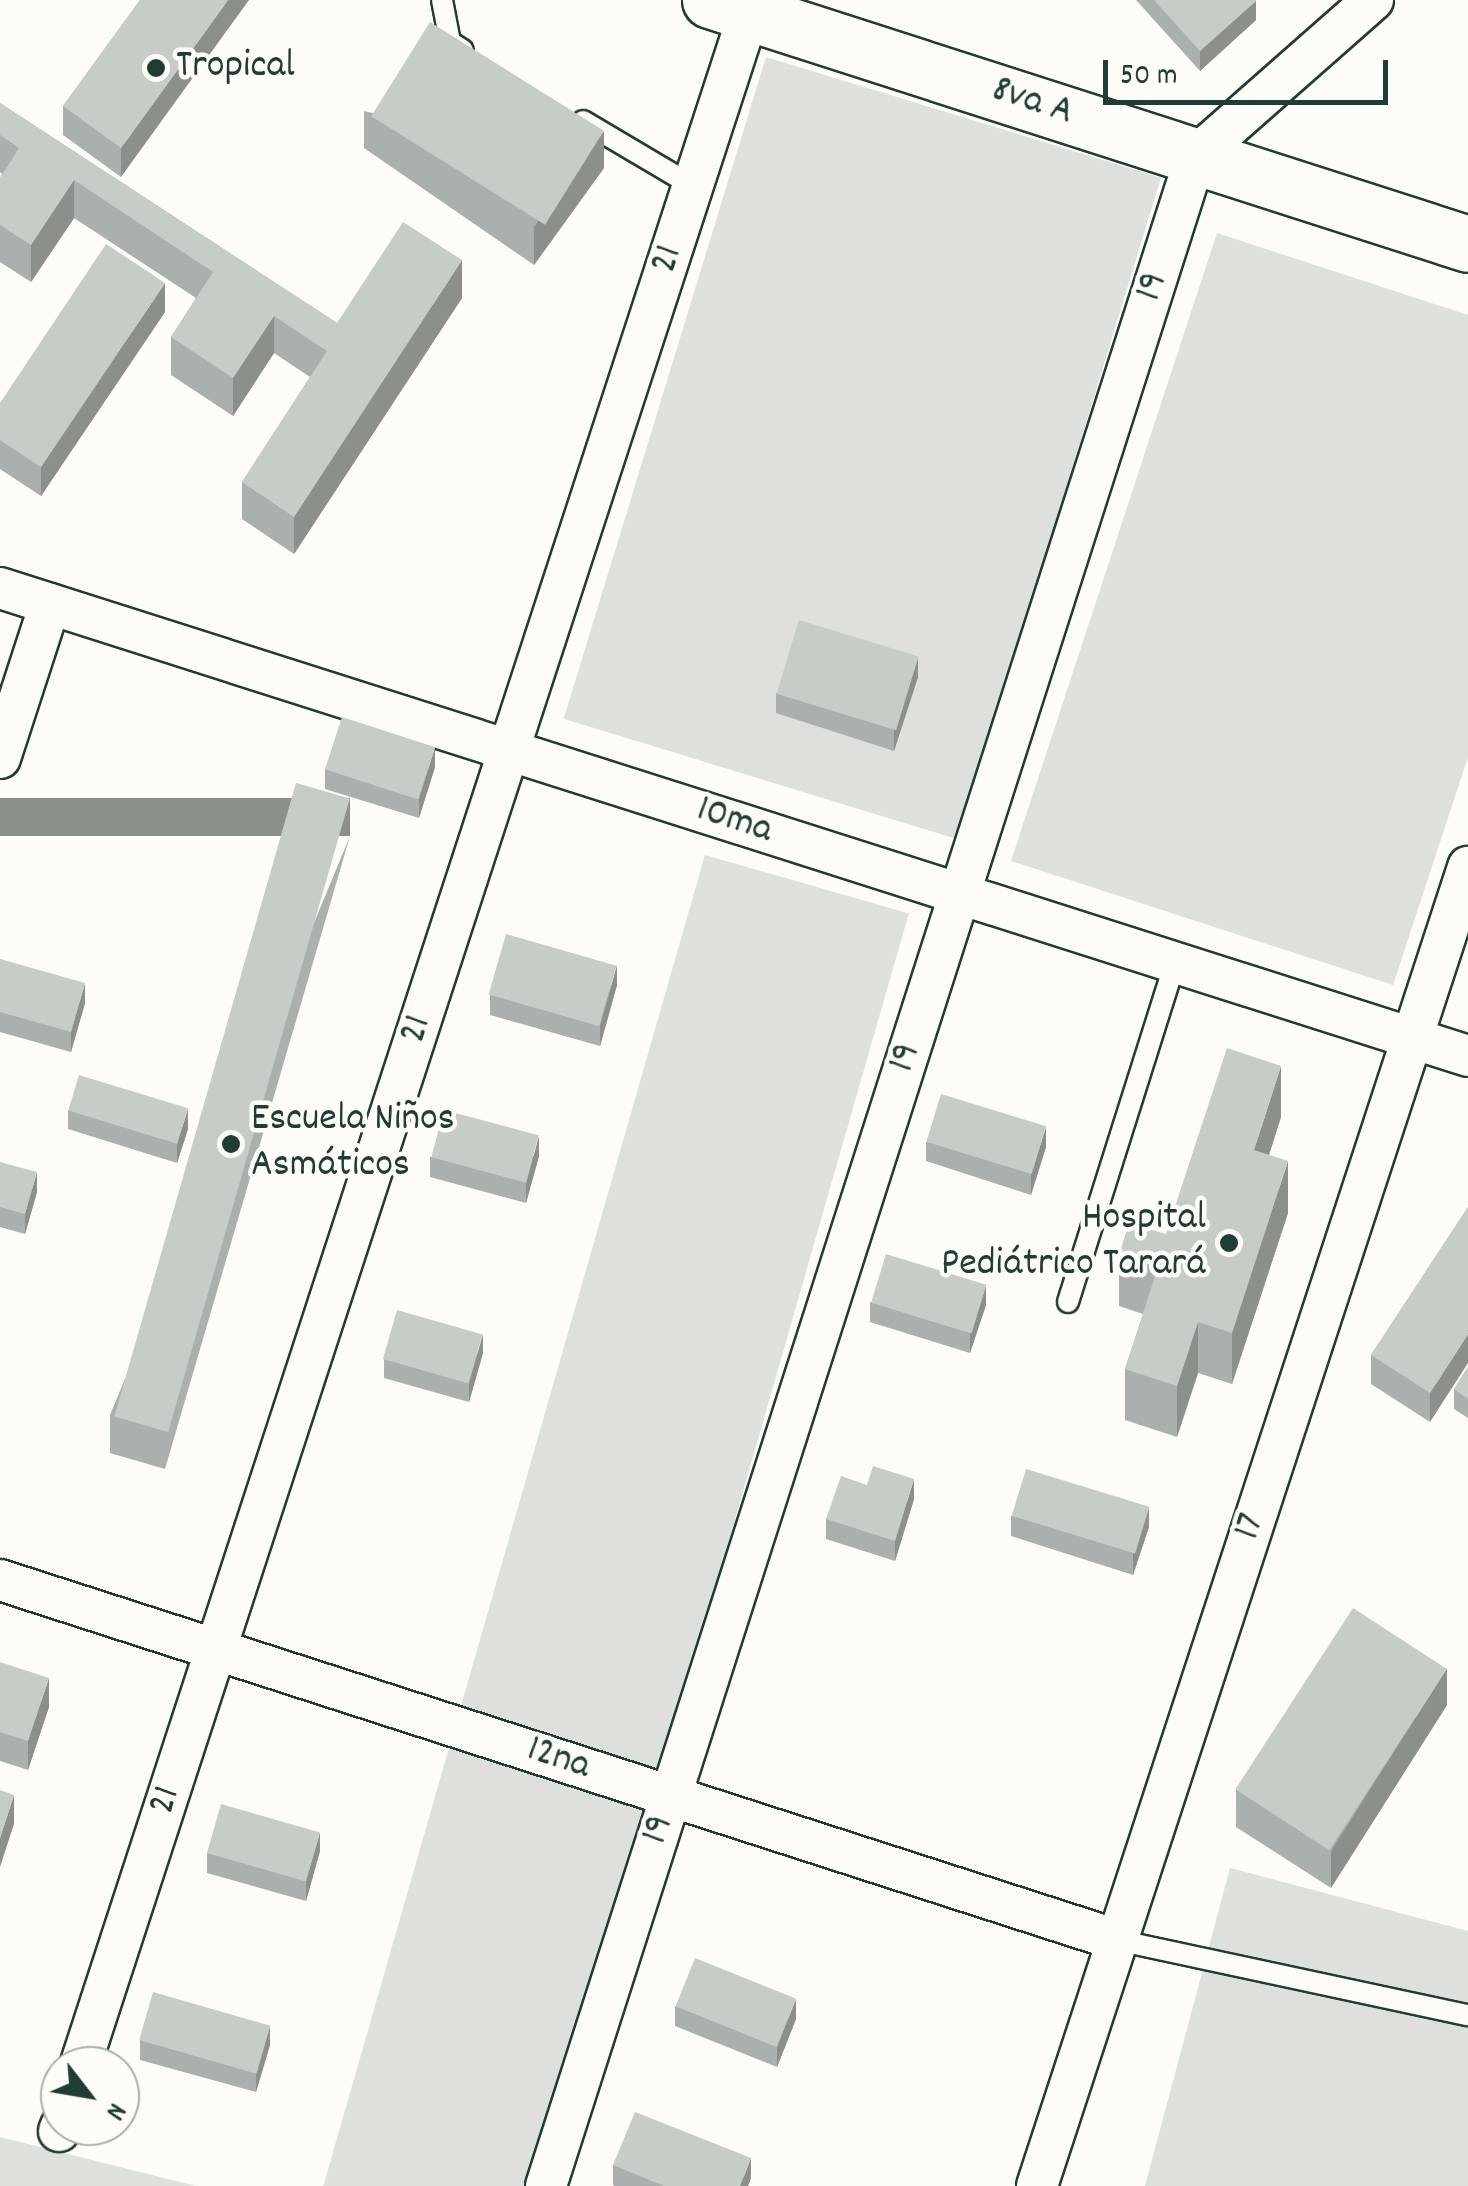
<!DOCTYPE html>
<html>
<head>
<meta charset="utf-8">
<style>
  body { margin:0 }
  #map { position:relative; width:1468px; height:2186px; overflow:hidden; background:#fdfcf7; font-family:Dekko,sans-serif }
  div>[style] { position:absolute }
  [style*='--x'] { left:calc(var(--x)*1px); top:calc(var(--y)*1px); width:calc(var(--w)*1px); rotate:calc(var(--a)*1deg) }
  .green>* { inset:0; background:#dde0db; transform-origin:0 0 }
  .roads { filter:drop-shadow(2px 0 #1f3d34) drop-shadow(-2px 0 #1f3d34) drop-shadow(0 2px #1f3d34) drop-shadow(0 -2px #1f3d34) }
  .lane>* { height:20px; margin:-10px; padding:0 10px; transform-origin:10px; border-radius:10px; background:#fdfcf7 }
  .street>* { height:40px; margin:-20px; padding:0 20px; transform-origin:20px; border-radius:20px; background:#fdfcf7 }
  .secondary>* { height:55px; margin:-27.5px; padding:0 27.5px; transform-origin:27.5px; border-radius:27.5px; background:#fdfcf7 }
  .wall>* { inset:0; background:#aab0ab }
  .shaded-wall>* { inset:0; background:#8b908b; transform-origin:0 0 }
  .building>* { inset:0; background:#c6cdc7; transform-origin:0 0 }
  .dots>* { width:28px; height:28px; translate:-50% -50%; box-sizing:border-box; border:5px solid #fdfcf7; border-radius:50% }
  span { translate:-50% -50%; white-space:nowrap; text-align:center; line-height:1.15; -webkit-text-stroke:9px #fdfcf7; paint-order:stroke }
  .poi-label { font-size:40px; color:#1f3d34 }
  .left { translate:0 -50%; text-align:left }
  .right { translate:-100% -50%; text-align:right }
  .street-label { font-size:40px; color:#1f3d34 }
  .north { position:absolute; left:40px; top:2046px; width:100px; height:100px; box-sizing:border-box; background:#fdfcf7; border:2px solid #a4b0a9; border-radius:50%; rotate:121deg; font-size:28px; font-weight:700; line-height:40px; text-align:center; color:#1f3d34 }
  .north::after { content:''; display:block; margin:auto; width:35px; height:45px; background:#1f3d34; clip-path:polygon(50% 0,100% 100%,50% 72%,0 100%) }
  .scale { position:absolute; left:1103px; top:60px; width:285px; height:45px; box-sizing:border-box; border:5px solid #1f3d34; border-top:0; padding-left:12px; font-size:30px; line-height:35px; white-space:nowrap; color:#1f3d34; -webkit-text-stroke:8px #fdfcf7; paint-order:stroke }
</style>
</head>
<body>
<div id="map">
  <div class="green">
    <i style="left:766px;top:57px;width:413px;height:692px;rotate:17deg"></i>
    <i style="clip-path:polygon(1217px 233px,1468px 315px,1468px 757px,1393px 985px,1011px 861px)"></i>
    <i style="left:705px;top:855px;width:212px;height:1402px;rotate:16deg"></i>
    <i style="clip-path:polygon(1230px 1868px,1468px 1931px,1468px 2186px,1145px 2186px)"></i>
    <i style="clip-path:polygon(0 2137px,196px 2186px,0 2186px)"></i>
  </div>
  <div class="roads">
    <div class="lane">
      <i style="--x:442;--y:0;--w:43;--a:79.2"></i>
      <i style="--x:450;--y:42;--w:15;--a:32"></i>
      <i style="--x:583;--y:121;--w:128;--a:30.6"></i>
      <i style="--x:1068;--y:1302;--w:356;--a:-72.5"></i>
      <i style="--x:1117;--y:1940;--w:359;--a:12.1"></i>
    </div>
    <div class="street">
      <i style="--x:0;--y:588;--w:1541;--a:17.68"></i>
      <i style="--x:0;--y:758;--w:162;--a:-72"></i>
      <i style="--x:0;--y:1580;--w:1174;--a:17.86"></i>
      <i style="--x:80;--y:2066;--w:2159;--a:-71.95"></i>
      <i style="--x:749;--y:13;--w:19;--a:-43"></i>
      <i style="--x:59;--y:2131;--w:5;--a:-68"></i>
      <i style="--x:546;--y:2186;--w:2132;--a:-72.25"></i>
      <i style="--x:1196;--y:156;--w:236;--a:-41.4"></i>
      <i style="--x:1037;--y:2186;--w:1388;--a:-71.9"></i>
    </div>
    <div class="secondary">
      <i style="--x:710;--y:0;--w:796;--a:17.84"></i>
    </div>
  </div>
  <div class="wall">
    <i style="clip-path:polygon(140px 0,121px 177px,63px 135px,63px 106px)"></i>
    <i style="clip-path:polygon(1136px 0,1256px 0,1256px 20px,1200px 71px)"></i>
    <i style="clip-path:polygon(0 103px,337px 323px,462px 298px,294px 554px,242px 519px,242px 482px,310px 377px,274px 353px,233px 416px,171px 375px,171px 337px,196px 298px,74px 218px,31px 282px,0 262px,0 178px,2px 174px,0 172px)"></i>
    <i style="clip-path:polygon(364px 111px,604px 168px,534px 265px,364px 148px)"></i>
    <i style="clip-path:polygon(165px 312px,41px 496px,0 469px,0 403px)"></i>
    <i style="clip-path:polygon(918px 677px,894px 751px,776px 713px,776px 693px)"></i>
    <i style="clip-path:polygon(435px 767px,419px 818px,325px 789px,325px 769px)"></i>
    <i style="clip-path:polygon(350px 836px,165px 1469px,110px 1453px,110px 1415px)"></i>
    <i style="clip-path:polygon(0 959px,85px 1003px,71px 1052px,0 1032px)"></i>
    <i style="clip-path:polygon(617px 985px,600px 1046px,490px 1015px,490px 995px)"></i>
    <i style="clip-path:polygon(68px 1110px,188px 1129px,177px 1163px,68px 1129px)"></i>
    <i style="clip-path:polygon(1281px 1117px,1269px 1155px,1288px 1213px,1232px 1384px,1198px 1373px,1177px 1437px,1125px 1420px,1125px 1369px,1143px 1314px,1119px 1306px,1119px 1255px,1166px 1234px)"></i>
    <i style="clip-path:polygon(926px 1142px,1046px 1147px,1031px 1195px,926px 1161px)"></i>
    <i style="clip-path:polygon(539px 1156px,526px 1203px,430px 1177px,430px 1157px)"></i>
    <i style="clip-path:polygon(0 1162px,37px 1192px,25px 1234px,0 1227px)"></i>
    <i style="clip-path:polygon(1468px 1207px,1430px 1422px,1371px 1384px,1371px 1355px)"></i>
    <i style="clip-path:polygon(870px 1302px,986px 1305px,970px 1353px,870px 1322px)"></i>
    <i style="clip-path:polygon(483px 1353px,469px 1402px,384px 1378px,384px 1359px)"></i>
    <i style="clip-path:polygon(1468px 1367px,1468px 1418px,1454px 1409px,1454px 1389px)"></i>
    <i style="clip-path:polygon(914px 1499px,895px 1561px,826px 1539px,826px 1519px)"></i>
    <i style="clip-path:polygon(1011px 1516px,1149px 1527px,1133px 1575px,1011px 1536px)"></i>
    <i style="clip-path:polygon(0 1662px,49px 1707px,28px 1770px,0 1761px)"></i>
    <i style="clip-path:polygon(1447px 1705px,1331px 1888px,1236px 1827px,1236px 1790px)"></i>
    <i style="clip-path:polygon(320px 1851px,306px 1901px,207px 1873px,207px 1853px)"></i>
    <i style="clip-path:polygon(675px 2006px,796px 2019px,777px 2067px,675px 2026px)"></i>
    <i style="clip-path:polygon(140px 2040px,270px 2045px,256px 2092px,140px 2060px)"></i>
    <i style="clip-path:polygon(613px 2165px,751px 2178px,748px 2186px,615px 2186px,613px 2185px)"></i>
  </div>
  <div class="shaded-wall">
    <i style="clip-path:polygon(228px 0,249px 0,121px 177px,121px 148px)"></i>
    <i style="clip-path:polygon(1256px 1px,1256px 20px,1200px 71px,1200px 51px)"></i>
    <i style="clip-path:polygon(604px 131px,604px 168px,534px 265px,534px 227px)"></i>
    <i style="clip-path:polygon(74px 180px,74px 218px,31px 282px,31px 245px)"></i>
    <i style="clip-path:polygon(462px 260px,462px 298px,294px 554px,294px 517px)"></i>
    <i style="clip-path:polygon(165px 283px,165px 312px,41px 496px,41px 467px)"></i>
    <i style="clip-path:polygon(274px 316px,274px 353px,233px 416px,233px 378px)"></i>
    <i style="clip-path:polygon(918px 657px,918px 677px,894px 751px,894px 731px)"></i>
    <i style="clip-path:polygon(435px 747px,435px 767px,419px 818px,419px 799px)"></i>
    <i style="left:350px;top:798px;width:38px;height:660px;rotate:90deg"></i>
    <i style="clip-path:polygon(617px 965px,617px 985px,600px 1046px,600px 1026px)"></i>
    <i style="clip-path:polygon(85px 983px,85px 1003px,71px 1052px,71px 1032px)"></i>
    <i style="clip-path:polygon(1281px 1066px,1281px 1117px,1254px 1202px,1254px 1150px)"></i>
    <i style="clip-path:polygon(188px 1109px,188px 1129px,177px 1163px,177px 1143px)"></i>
    <i style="clip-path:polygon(1046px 1127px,1046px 1147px,1031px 1195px,1031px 1175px)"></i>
    <i style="clip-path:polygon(539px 1136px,539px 1156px,526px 1203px,526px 1184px)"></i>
    <i style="clip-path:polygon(1288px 1161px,1288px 1213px,1232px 1384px,1232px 1333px)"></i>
    <i style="clip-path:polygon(37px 1172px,37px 1192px,25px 1234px,25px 1214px)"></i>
    <i style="clip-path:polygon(986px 1285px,986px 1305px,970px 1353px,970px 1334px)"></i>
    <i style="clip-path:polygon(1198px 1322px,1198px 1373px,1177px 1437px,1177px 1386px)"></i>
    <i style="clip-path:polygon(483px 1334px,483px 1353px,469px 1402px,469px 1383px)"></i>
    <i style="clip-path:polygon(1468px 1334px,1468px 1363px,1430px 1422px,1430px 1393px)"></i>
    <i style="clip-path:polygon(914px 1479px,914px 1499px,895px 1561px,895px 1541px)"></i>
    <i style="clip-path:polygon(1149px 1507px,1149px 1527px,1133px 1575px,1133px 1555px)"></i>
    <i style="clip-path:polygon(1447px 1668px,1447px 1705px,1331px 1888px,1331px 1851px)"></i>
    <i style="clip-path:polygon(49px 1678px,49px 1707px,28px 1770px,28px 1741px)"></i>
    <i style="clip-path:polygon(14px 1795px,14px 1824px,0 1867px,0 1838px)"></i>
    <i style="clip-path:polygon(320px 1832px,320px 1851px,306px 1901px,306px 1881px)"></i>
    <i style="clip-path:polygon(796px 1999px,796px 2019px,777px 2067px,777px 2047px)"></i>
    <i style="clip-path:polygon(270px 2025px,270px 2045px,256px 2092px,256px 2073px)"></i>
    <i style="clip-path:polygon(751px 2158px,751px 2178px,748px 2186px,740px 2186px)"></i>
  </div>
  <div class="building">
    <i style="clip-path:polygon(140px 0,228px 0,121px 148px,63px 106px)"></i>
    <i style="clip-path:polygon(1154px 0,1256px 0,1256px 1px,1200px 51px)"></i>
    <i style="left:430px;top:22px;width:205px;height:111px;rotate:32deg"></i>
    <i style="clip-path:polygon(0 103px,337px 323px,403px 222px,462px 260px,294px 517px,242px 482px,327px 351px,274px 316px,233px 378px,171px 337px,213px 272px,74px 180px,31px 245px,0 225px,0 178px,19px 148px,0 135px)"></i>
    <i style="clip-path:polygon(106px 244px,165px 283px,41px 467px,0 440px,0 403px)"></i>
    <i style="left:799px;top:620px;width:125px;height:77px;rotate:17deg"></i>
    <i style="left:342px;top:717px;width:98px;height:55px;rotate:18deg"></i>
    <i style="left:296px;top:783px;width:56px;height:659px;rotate:16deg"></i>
    <i style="left:506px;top:934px;width:115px;height:63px;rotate:16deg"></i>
    <i style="clip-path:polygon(0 959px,85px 983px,71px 1032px,0 1012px)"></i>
    <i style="clip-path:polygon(1227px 1048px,1281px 1066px,1254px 1150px,1288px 1161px,1232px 1333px,1198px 1322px,1177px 1386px,1125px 1369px,1158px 1267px,1119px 1255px,1129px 1223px,1166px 1234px)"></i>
    <i style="left:79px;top:1075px;width:114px;height:37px;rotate:17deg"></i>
    <i style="left:941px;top:1094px;width:110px;height:50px;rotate:17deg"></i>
    <i style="left:444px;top:1110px;width:98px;height:49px;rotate:15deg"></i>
    <i style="clip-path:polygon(0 1162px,37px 1172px,25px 1214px,0 1207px)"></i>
    <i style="clip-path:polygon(1468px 1207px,1468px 1334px,1430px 1393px,1371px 1355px)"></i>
    <i style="left:886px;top:1254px;width:105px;height:51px;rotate:17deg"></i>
    <i style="left:397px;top:1310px;width:89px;height:51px;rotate:16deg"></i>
    <i style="clip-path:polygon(1468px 1367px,1468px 1399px,1454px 1389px)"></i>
    <i style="clip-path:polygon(873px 1466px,914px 1479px,895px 1541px,826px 1519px,841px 1476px,867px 1485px)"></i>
    <i style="left:1026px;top:1469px;width:129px;height:49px;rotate:17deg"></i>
    <i style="left:1353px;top:1608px;width:112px;height:216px;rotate:33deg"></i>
    <i style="clip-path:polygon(0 1662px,49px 1678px,28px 1741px,0 1732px)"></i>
    <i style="clip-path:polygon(0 1790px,14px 1795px,0 1838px)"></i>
    <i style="left:221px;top:1804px;width:103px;height:51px;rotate:16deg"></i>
    <i style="left:695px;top:1958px;width:109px;height:52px;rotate:22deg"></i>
    <i style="left:153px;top:1992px;width:122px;height:50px;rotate:16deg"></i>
    <i style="clip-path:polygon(635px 2112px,751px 2158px,740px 2186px,664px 2186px,613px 2165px)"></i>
  </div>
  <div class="dots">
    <i style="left:156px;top:68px;background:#1f3d34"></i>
    <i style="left:231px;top:1144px;background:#1f3d34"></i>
    <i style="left:1229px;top:1243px;background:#1f3d34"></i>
  </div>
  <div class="poi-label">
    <span class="left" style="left:176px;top:68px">Tropical</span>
    <span class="left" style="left:251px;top:1144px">Escuela Niños<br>Asmáticos</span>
    <span class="right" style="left:1206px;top:1243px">Hospital<br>Pediátrico Tarará</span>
  </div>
  <div class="street-label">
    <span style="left:1032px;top:103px;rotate:18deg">8va A</span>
    <span style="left:669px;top:260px;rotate:-72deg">21</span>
    <span style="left:1154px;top:287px;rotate:-72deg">19</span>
    <span style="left:734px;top:822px;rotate:18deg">10ma</span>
    <span style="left:418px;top:1030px;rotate:-72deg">21</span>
    <span style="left:907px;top:1058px;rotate:-72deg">19</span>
    <span style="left:1252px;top:1527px;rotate:-72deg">17</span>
    <span style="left:558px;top:1760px;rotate:18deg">12na</span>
    <span style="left:167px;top:1801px;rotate:-72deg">21</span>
    <span style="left:660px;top:1830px;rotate:-72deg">19</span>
  </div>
  <div class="north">N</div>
  <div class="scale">50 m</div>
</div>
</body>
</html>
